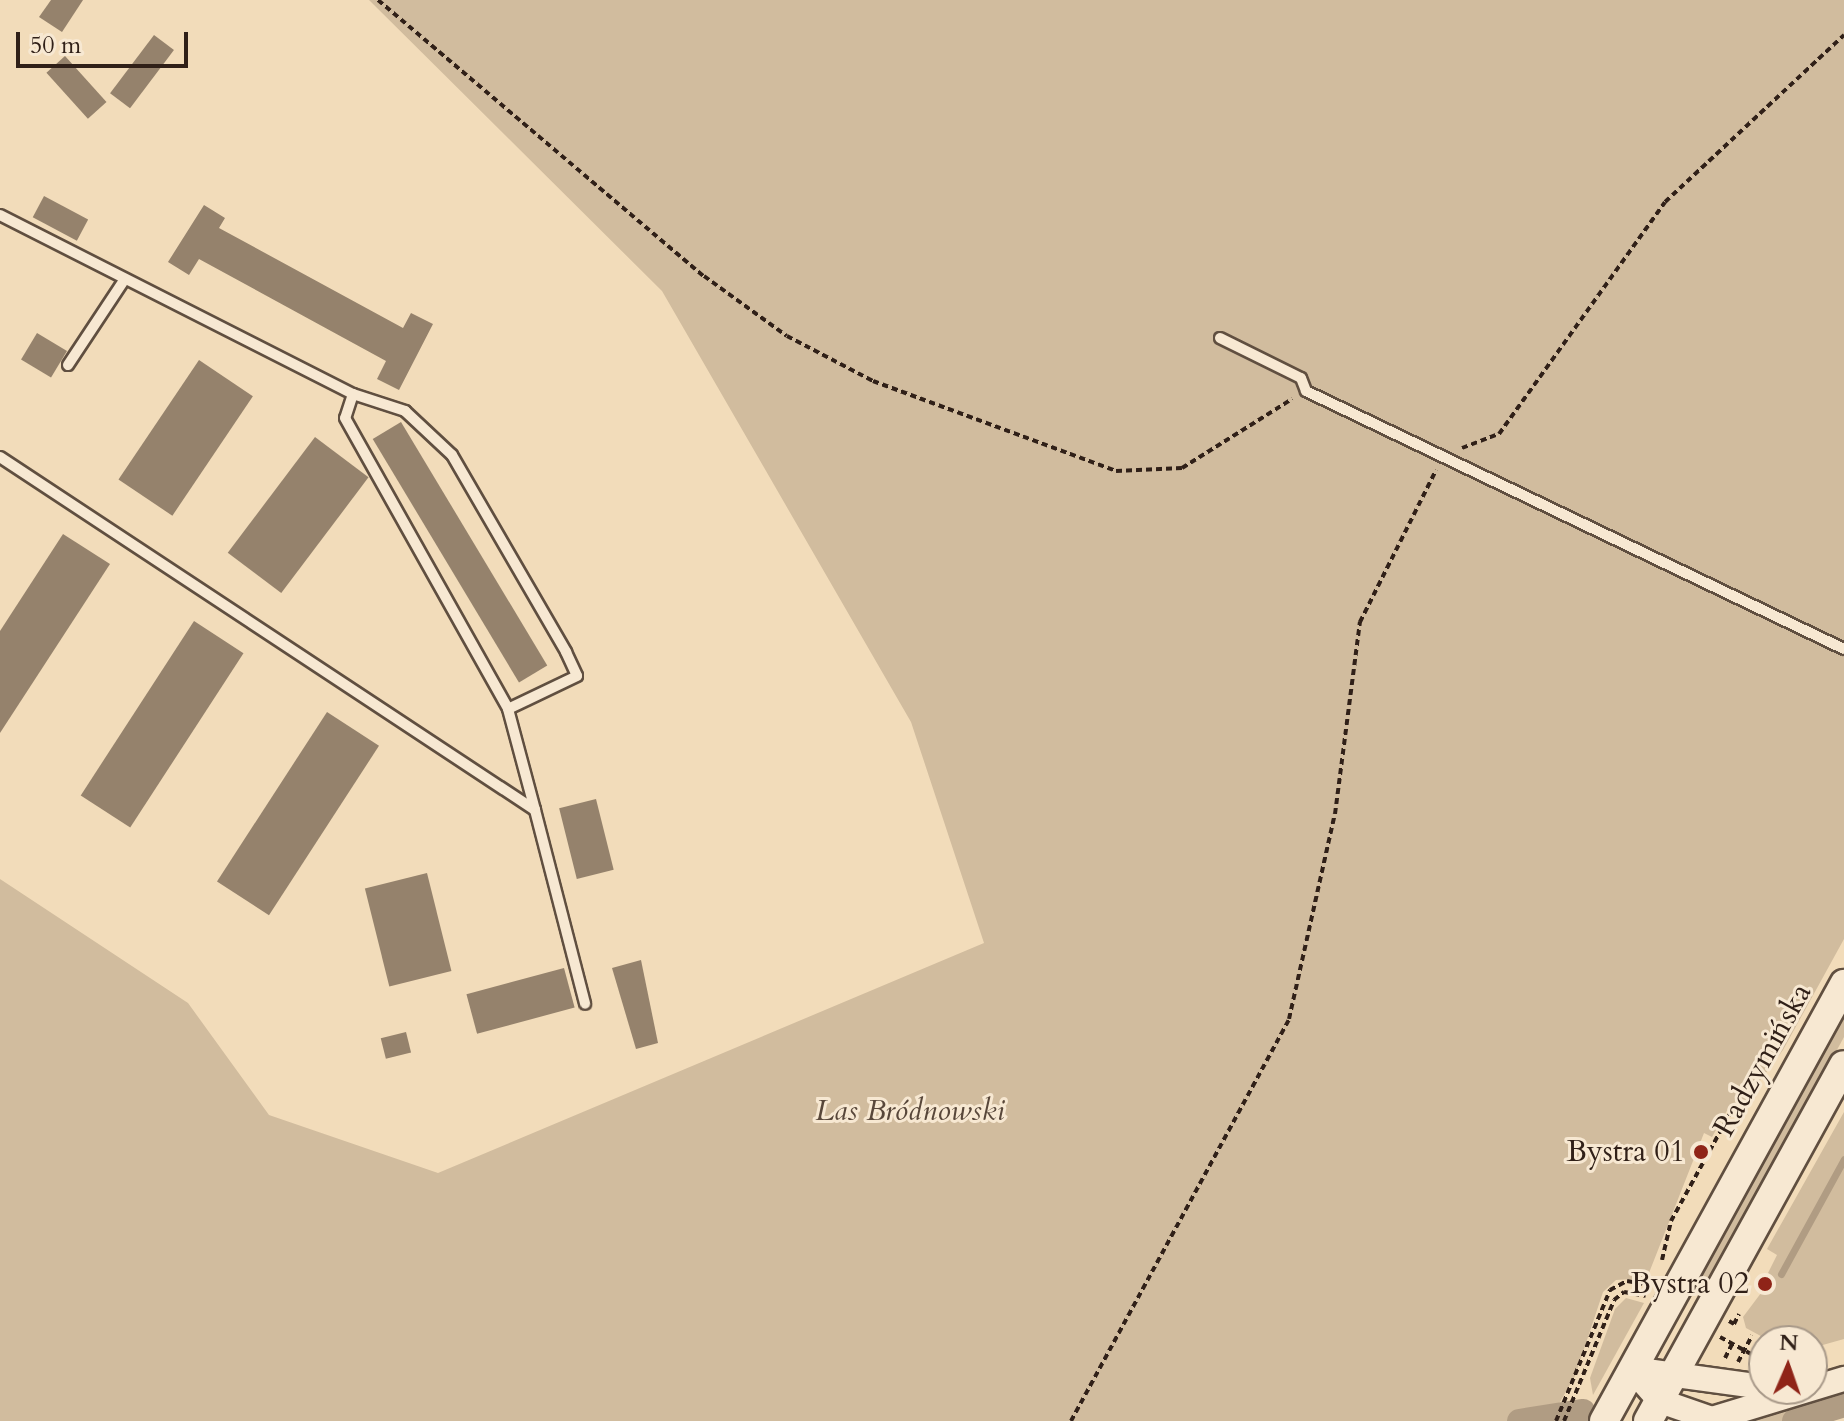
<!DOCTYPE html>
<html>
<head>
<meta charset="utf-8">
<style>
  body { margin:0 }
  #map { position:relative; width:1844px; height:1421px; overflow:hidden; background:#f2dcba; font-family:Cardo,serif }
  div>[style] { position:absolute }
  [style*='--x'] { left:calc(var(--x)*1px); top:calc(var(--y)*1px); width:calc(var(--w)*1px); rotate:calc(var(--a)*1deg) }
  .green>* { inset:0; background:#d1bc9e }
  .stream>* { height:7px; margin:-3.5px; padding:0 3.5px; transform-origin:3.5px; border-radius:3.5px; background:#b09c83 }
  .canal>* { height:24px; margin:-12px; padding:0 12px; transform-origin:12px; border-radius:12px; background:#b09c83 }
  .building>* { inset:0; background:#95826c; transform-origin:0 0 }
  .path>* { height:4px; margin-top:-2px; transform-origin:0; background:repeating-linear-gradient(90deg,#302018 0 6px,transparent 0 10px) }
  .roads { filter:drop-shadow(2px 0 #604f40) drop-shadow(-2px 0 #604f40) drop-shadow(0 2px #604f40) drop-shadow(0 -2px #604f40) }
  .service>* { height:10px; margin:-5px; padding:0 5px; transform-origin:5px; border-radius:5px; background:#f7e8d2 }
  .tertiary>* { height:24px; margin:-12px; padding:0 12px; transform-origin:12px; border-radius:12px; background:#f7e8d2 }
  .secondary>* { height:28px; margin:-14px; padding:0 14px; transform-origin:14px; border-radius:14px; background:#f7e8d2 }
  .dots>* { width:22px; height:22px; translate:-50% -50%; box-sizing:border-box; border:4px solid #f7e8d2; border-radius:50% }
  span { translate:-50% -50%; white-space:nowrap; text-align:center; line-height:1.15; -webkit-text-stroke:6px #f7e8d2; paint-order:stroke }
  .street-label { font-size:30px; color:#302018 }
  .park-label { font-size:30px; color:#58473a; font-style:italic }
  .poi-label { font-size:30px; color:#302018 }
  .right { translate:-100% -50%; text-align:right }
  .north { position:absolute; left:1748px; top:1325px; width:80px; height:80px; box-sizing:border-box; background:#f7e8d2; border:2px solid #a79888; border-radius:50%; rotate:2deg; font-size:22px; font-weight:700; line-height:32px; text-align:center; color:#302018 }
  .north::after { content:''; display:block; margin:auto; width:28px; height:36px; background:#8f2418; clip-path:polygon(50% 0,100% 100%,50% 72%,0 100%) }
  .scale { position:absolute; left:16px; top:32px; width:172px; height:36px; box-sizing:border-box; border:4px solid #302018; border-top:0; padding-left:10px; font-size:24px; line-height:28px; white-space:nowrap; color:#302018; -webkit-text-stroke:6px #f7e8d2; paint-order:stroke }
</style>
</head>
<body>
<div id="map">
  <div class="green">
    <i style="clip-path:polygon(369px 0,1844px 0,1844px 939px,1783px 1050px,1737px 1111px,1729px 1107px,1712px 1137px,1704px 1133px,1647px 1278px,1616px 1280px,1603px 1292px,1575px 1376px,1549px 1421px,0 1421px,0 879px,188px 1003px,269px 1115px,438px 1173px,984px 943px,911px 722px,662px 291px)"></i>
    <i style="clip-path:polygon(1844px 1013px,1844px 1037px,1703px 1295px,1692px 1289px)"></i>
    <i style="clip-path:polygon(1844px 1112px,1844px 1339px,1812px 1348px,1812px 1341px,1770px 1341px,1746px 1328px,1743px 1317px,1773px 1277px,1768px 1273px,1777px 1255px,1767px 1249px)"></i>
    <i style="clip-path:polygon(1626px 1298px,1644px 1303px,1593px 1395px,1590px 1378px,1615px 1309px)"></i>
    <i style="clip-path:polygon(1844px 1391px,1844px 1410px,1809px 1421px,1742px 1421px)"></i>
  </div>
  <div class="stream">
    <i style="--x:1781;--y:1274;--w:131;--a:-61.3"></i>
  </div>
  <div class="canal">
    <i style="--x:1519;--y:1421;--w:65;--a:-8.9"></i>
    <i style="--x:1794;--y:1421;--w:52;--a:-17.7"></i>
  </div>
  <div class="building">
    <i style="clip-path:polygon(51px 0,83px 0,62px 32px,39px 17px)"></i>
    <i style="left:154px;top:35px;width:25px;height:73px;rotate:37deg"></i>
    <i style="left:65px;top:56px;width:62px;height:25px;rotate:48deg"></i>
    <i style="left:44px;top:196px;width:50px;height:24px;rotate:28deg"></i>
    <i style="clip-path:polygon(204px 205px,225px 218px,219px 228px,403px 328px,411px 313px,433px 324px,399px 390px,377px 379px,386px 361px,199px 259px,189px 275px,168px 262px)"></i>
    <i style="left:37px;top:333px;width:35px;height:31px;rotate:31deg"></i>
    <i style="left:199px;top:360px;width:65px;height:144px;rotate:34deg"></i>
    <i style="left:401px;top:422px;width:284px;height:33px;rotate:59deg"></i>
    <i style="left:315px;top:437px;width:67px;height:145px;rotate:37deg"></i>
    <i style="clip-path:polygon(63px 534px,110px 564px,0 733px,0 631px)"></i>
    <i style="left:194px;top:621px;width:59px;height:208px;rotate:33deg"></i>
    <i style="left:327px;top:712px;width:62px;height:202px;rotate:33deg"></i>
    <i style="left:596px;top:799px;width:73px;height:38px;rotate:76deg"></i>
    <i style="left:427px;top:873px;width:101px;height:64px;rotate:76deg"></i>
    <i style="clip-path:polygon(641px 960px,658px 1043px,636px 1049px,612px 968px)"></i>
    <i style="left:564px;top:968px;width:41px;height:101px;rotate:75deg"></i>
    <i style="left:406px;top:1032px;width:21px;height:26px;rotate:76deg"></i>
  </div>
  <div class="path">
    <i style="--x:378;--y:0;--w:427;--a:40.3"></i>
    <i style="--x:704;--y:276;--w:102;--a:35.9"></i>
    <i style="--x:787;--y:336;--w:97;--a:27.6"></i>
    <i style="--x:873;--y:381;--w:259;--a:20.3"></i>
    <i style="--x:1116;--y:471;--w:66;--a:-2.6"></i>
    <i style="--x:1182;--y:468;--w:130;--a:-32.1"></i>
    <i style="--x:1462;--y:448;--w:40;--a:-21"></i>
    <i style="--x:1499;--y:434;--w:285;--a:-54.4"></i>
    <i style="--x:1665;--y:202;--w:245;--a:-43"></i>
    <i style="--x:1662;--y:1260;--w:40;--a:-77"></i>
    <i style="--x:1671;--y:1221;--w:127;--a:-61.2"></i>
    <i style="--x:1729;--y:1321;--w:6;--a:31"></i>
    <i style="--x:1734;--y:1324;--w:11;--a:-63"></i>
    <i style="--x:1720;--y:1337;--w:50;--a:28.6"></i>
    <i style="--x:1725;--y:1358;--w:16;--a:-63"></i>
    <i style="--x:1738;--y:1362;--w:30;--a:-62"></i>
    <i style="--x:1071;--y:1421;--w:457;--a:-61.5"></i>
    <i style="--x:1289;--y:1019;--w:210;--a:-77.4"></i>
    <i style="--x:1335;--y:814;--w:194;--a:-82.6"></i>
    <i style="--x:1360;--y:622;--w:170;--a:-63.4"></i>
    <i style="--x:1556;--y:1421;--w:142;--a:-67.6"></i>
    <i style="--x:1610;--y:1290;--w:19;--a:-28"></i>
    <i style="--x:1627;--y:1281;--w:22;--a:10"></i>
    <i style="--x:1564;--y:1421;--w:131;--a:-67.5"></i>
    <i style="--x:1614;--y:1300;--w:13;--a:-39"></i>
    <i style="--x:1624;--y:1292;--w:22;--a:10"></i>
  </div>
  <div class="roads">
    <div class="service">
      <i style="--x:0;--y:215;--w:396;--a:26.9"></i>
      <i style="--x:353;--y:394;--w:25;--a:108"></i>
      <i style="--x:345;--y:418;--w:334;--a:60.7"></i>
      <i style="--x:508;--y:709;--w:105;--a:75"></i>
      <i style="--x:1220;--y:338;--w:90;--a:26.3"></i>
      <i style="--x:1301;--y:378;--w:14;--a:69"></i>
      <i style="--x:1306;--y:391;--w:597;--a:25.62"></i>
      <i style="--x:68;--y:365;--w:103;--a:-56.5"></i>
      <i style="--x:353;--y:394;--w:55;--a:18.1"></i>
      <i style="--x:405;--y:411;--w:64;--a:43.1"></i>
      <i style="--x:452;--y:455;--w:228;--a:59.9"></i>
      <i style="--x:566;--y:652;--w:26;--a:65"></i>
      <i style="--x:577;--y:676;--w:76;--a:154.4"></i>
      <i style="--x:0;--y:457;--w:641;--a:33.42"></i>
      <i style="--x:535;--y:810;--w:200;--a:75.5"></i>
    </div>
    <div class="tertiary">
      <i style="--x:1632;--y:1369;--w:43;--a:48.8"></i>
      <i style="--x:1660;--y:1401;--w:55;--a:19.1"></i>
      <i style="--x:1712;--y:1419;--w:138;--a:-16.9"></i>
      <i style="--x:1632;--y:1369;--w:133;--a:7.8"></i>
    </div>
    <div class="secondary">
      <i style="--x:1604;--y:1421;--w:499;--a:-61.2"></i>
      <i style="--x:1648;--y:1421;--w:406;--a:-61.2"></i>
    </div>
  </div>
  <div class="dots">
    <i style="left:1701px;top:1152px;background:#8f2418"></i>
    <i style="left:1765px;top:1284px;background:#8f2418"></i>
  </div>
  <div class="street-label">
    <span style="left:1763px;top:1060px;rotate:-61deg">Radzymińska</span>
  </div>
  <div class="park-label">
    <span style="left:910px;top:1111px">Las Bródnowski</span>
  </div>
  <div class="poi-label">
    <span class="right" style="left:1685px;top:1152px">Bystra 01</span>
    <span class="right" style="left:1749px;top:1284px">Bystra 02</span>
  </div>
  <div class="north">N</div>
  <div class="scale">50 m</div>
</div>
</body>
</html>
